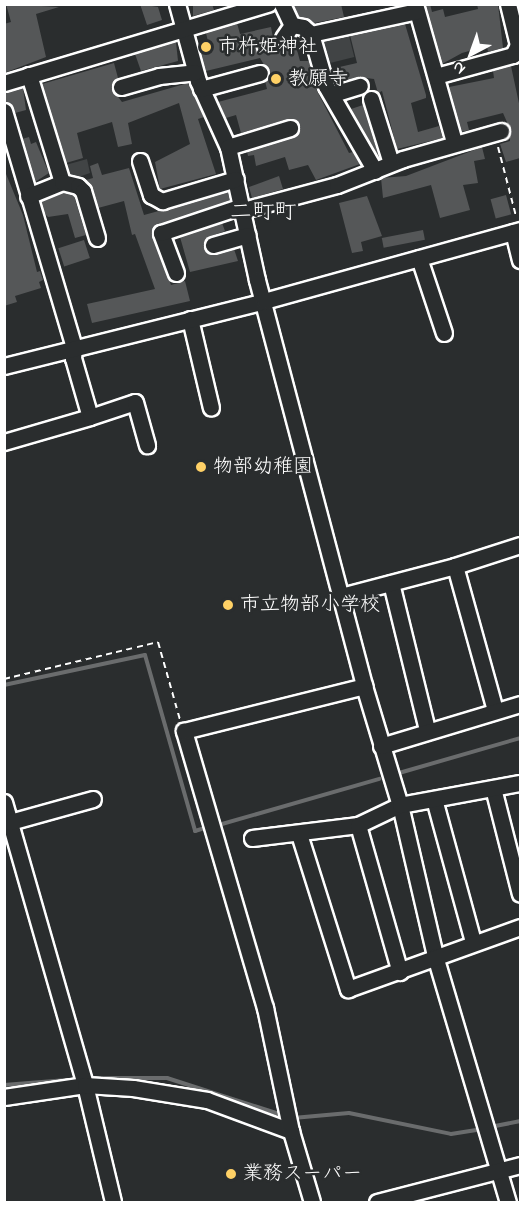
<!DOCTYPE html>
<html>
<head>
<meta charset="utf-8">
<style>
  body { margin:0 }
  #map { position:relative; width:525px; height:1207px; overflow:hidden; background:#2a2d2e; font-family:"Indie Flower","Klee One",sans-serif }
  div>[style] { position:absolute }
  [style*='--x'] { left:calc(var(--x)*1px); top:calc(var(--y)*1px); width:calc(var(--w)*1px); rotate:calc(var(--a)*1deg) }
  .green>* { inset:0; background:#414445; transform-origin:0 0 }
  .stream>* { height:4px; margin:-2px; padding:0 2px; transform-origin:2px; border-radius:2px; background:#6a6c6d }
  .building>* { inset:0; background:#555758; transform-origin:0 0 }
  .path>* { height:2px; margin-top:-1px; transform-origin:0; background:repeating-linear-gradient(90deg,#fff 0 6px,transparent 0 10.5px) }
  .roads { filter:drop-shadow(2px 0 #fff) drop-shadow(-2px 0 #fff) drop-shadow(0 2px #fff) drop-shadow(0 -2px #fff) }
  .minor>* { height:15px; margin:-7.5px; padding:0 7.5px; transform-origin:7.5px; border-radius:7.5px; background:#2a2d2e }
  .dots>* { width:16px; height:16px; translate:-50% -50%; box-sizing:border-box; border:3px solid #2a2d2e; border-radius:50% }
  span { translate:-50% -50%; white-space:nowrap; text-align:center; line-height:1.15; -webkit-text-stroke:5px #2a2d2e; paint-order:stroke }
  .poi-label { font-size:20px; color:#fff }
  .left { translate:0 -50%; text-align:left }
  .quarter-label { font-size:22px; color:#fff }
  .frame { position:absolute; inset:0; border:6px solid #fff; pointer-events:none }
  .north { position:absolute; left:441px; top:24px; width:60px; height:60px; -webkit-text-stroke:4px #2a2d2e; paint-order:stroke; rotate:221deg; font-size:16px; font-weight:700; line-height:24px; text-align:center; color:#fff }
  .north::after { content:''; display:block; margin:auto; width:21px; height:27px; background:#fff; clip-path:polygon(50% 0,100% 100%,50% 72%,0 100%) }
</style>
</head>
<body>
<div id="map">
  <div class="green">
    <i style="left:347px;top:28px;width:30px;height:29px;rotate:76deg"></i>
    <i style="clip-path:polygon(87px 159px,90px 173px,73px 179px,66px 175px,62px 166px)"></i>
  </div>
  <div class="stream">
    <i style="--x:4;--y:685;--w:144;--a:-12"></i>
    <i style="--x:145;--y:655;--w:183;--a:74.1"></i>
    <i style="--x:195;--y:831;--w:14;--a:-17"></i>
    <i style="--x:399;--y:773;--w:126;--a:-16.1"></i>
    <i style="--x:215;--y:826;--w:171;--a:-16"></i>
    <i style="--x:86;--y:1078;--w:81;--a:0"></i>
    <i style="--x:167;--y:1078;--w:121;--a:17.8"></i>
    <i style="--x:4;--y:1085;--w:63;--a:-4.5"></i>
    <i style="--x:293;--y:1118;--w:56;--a:-5.1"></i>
    <i style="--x:349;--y:1113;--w:104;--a:11.6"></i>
    <i style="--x:451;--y:1134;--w:32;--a:-9"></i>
    <i style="--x:490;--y:1127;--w:31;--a:-11"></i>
  </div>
  <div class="building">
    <i style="clip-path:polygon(6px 4px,59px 7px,36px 14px,46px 57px,4px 73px,4px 24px,11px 22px)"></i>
    <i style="clip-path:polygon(140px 4px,158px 7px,162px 20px,147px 25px)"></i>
    <i style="clip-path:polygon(193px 4px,212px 4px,214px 10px,193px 16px)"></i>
    <i style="clip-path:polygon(293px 4px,341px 4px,344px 17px,314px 23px,299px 16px)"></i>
    <i style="clip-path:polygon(425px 4px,430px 4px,432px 12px,443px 9px,445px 17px,478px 9px,477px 4px,498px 4px,503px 48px,488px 52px,487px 46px,462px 53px,442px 64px)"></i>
    <i style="clip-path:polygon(237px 23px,240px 34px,271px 27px,274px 43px,282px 48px,294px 39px,300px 61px,309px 61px,317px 91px,349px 153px,353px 152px,360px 164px,316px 180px,308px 165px,289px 170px,285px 157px,256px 166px,254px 155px,248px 156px,247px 151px,293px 137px,299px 126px,288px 119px,241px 133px,236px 115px,226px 118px,218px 102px,267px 89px,265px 81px,270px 75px,260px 58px,206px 71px,200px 53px,210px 50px,206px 33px)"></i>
    <i style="clip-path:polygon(405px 24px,426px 95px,426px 98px,411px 103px,418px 132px,439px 126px,443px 138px,397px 149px,382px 91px,378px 93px,374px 79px,358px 77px,336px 83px,333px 75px,337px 74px,335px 68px,357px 63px,350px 35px)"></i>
    <i style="clip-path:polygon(176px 42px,178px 61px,141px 71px,135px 54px)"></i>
    <i style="clip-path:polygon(114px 63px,118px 78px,112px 89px,122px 102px,188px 83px,204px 117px,198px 119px,216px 174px,160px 189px,155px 162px,190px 144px,179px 103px,128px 123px,132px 144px,118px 147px,112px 122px,77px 133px,83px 158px,66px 163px,42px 84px)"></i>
    <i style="clip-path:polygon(511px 66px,520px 108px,520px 158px,506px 162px,500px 144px,510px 141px,510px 129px,503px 113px,467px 122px,469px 130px,461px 132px,449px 87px,494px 78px,493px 71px)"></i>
    <i style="clip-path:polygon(23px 88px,26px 110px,15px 113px,11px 104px,4px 101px,4px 92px)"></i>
    <i style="clip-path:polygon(363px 105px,379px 157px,351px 109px)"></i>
    <i style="clip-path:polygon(29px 137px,31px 144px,36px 142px,49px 173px,35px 182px,22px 139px)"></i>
    <i style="clip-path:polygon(482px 147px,485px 159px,474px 161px,478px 183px,463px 185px,470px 210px,440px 218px,431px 185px,383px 198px,381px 178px,406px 176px)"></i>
    <i style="clip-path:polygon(98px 163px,102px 175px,129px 168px,144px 215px,228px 192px,230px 200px,152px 229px,171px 285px,185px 281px,190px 301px,92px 323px,87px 304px,155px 289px,135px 234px,132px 235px,124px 201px,98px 208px,86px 180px,93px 178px,90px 166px)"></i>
    <i style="clip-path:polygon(4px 169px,23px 215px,37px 272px,40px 271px,43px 280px,39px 282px,41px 288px,15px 296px,17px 302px,4px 306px)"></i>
    <i style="clip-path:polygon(279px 176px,283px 189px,252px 198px,249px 187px)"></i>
    <i style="clip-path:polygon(63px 192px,74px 196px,86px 235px,75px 238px,68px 214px,48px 217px,44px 213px,41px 201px)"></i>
    <i style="left:506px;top:195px;width:20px;height:16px;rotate:75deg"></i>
    <i style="clip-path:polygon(367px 196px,382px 236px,361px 242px,363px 251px,352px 253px,339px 203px)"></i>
    <i style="clip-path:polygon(222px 223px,225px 231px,206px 238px,204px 248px,211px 255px,234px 249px,238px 261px,190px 272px,180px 237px)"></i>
    <i style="left:423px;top:230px;width:10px;height:42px;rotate:79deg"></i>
    <i style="left:84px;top:240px;width:19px;height:27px;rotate:72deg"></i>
  </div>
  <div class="path">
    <i style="--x:258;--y:53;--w:8;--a:-104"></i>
    <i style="--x:256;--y:45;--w:16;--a:-14"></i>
    <i style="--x:498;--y:147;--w:71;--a:75.4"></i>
    <i style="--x:4;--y:679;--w:158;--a:-13.5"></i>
    <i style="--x:158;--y:642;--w:81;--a:74.2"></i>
  </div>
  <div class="roads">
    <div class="minor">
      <i style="--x:177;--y:4;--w:80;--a:74.7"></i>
      <i style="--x:198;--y:81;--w:72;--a:65.6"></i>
      <i style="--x:228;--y:147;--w:136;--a:77.7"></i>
      <i style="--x:257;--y:280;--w:420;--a:75.2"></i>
      <i style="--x:364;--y:686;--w:124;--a:73.2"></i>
      <i style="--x:400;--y:805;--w:155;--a:76.9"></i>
      <i style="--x:435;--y:956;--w:257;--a:73.5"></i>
      <i style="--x:282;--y:4;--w:23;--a:65"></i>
      <i style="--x:292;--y:25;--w:11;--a:10"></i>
      <i style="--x:303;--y:27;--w:11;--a:41"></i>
      <i style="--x:311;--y:34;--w:54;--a:73.9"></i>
      <i style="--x:326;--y:86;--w:98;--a:60"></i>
      <i style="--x:415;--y:4;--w:143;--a:74.2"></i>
      <i style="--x:311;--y:34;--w:108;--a:-12.2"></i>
      <i style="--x:283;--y:38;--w:16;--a:-55"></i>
      <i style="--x:29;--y:75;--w:112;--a:72.9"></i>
      <i style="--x:436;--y:76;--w:80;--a:-15.3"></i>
      <i style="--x:513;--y:55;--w:11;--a:-63"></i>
      <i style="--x:518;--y:45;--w:42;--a:-103.7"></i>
      <i style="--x:4;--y:83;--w:276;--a:-16.7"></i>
      <i style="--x:121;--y:87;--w:40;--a:-16"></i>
      <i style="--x:159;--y:76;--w:36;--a:-6"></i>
      <i style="--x:201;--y:89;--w:61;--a:-15.2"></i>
      <i style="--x:333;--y:94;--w:28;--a:-17"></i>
      <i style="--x:371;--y:99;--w:67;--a:72.6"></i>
      <i style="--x:4;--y:111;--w:247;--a:73.5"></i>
      <i style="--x:74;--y:348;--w:10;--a:96"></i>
      <i style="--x:73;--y:358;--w:61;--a:73.9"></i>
      <i style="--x:90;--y:417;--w:90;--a:163.8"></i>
      <i style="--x:228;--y:147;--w:65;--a:-17"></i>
      <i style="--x:140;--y:161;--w:36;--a:72"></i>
      <i style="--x:151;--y:195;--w:13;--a:29"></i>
      <i style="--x:162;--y:201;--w:77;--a:-16.6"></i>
      <i style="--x:28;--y:196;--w:37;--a:-22"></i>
      <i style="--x:62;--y:182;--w:16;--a:14"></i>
      <i style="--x:78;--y:186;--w:7;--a:45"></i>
      <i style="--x:83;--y:191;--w:49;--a:73.4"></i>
      <i style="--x:243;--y:210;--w:97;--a:-14.9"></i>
      <i style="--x:337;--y:185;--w:71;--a:-21.5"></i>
      <i style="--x:403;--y:159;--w:102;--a:-15.9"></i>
      <i style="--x:513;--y:232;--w:29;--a:76"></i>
      <i style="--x:213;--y:245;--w:36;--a:-16"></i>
      <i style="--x:419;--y:258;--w:79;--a:71.6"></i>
      <i style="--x:176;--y:273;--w:43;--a:-110.6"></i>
      <i style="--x:161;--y:233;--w:85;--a:-18.4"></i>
      <i style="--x:190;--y:319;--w:91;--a:76.7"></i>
      <i style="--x:4;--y:366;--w:268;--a:-14"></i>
      <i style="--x:264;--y:301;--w:266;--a:-15.5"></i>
      <i style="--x:90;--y:417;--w:47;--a:-18.4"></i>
      <i style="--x:135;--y:402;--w:45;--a:74.4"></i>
      <i style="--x:455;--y:566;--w:149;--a:74.5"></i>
      <i style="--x:391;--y:583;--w:151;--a:76.2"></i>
      <i style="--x:341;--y:596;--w:118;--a:-14.7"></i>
      <i style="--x:455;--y:566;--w:68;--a:-17.9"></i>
      <i style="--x:381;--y:746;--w:145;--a:-16.8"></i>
      <i style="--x:493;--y:788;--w:109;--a:75.7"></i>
      <i style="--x:434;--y:799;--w:148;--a:74.7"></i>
      <i style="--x:4;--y:802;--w:294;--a:74"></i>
      <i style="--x:85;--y:1085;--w:120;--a:76.5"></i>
      <i style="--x:10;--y:822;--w:86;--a:-15.5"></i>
      <i style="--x:358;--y:825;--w:153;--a:74.1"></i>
      <i style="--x:299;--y:834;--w:163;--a:72.5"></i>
      <i style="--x:348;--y:989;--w:183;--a:-19.8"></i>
      <i style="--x:252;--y:838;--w:107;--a:-7"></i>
      <i style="--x:358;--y:825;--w:47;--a:-25.5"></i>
      <i style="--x:400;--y:805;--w:122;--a:-10.4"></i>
      <i style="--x:4;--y:1097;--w:82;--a:-8.4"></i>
      <i style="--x:85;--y:1085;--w:48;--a:3.6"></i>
      <i style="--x:133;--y:1088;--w:75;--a:9.2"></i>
      <i style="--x:207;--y:1100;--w:90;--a:20.3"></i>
      <i style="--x:312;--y:1202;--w:74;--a:-106.5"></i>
      <i style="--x:291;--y:1131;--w:126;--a:-101.9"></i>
      <i style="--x:265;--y:1008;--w:289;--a:-106.3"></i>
      <i style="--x:184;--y:731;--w:186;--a:-14"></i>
      <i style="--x:377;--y:1202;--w:148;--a:-14.5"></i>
    </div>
  </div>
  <div class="dots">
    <i style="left:206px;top:47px;background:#ffd166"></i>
    <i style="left:276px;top:79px;background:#ffd166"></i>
    <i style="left:201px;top:467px;background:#ffd166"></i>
    <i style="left:228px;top:605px;background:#ffd166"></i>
    <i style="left:231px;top:1174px;background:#ffd166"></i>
  </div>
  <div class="poi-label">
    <span class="left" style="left:218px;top:47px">市杵姫神社</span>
    <span class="left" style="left:288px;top:79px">教願寺</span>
    <span class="left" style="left:213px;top:467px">物部幼稚園</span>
    <span class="left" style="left:240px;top:605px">市立物部小学校</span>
    <span class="left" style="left:243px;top:1174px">業務スーパー</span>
  </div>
  <div class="quarter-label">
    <span style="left:263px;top:214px">二町町</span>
  </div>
  <div class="frame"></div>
  <div class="north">N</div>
</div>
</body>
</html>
